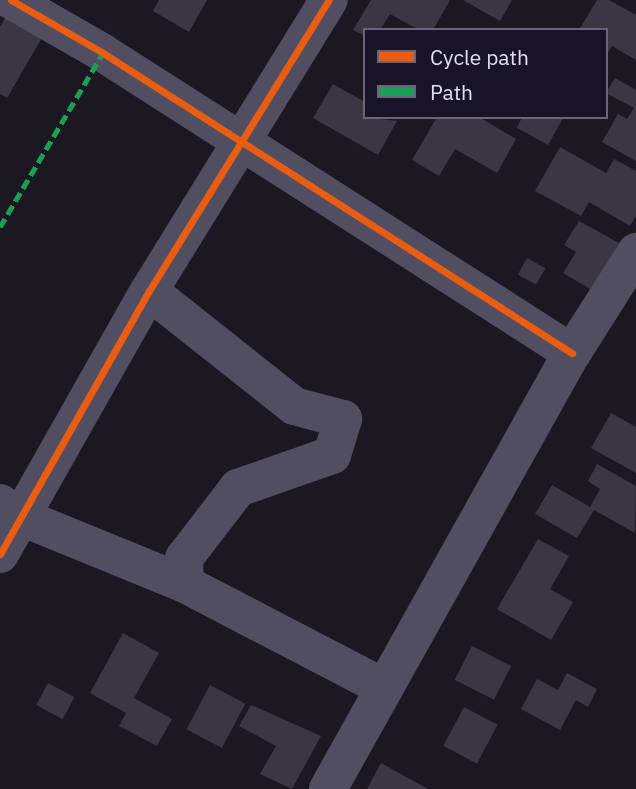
<!DOCTYPE html>
<html>
<head>
<meta charset="utf-8">
<style>
  body { margin:0 }
  #map { position:relative; width:636px; height:789px; overflow:hidden; background:#1b1822; font-family:"IBM Plex Sans",sans-serif }
  div>[style] { position:absolute }
  [style*='--x'] { left:calc(var(--x)*1px); top:calc(var(--y)*1px); width:calc(var(--w)*1px); rotate:calc(var(--a)*1deg) }
  .building>* { inset:0; background:#3b3643; transform-origin:0 0 }
  .street>* { height:38px; margin:-19px; padding:0 19px; transform-origin:19px; border-radius:19px; background:#514e62 }
  .quiet>* { height:5px; margin-top:-2.5px; transform-origin:0; background:repeating-linear-gradient(90deg,#1a9f57 0 10px,transparent 0 15px) }
  .cycleway>* { height:7px; margin:-3.5px; padding:0 3.5px; transform-origin:3.5px; border-radius:3.5px; background:#e95d12 }
  span { translate:-50% -50%; white-space:nowrap; text-align:center; line-height:1.15; -webkit-text-stroke:7px #191327; paint-order:stroke }
  .legend { position:absolute; left:363px; top:28px; width:245px; height:91px; box-sizing:border-box; background:#191327; border:2px solid #6b637c; margin:0; padding:9px 12px; list-style:none; font-size:21px; color:#e5dcfb }
  .legend li { display:flex; align-items:center; gap:14px; height:35px }
  .legend b { width:35px; border:2px solid #6b637c }
</style>
</head>
<body>
<div id="map">
  <div class="building">
    <i style="clip-path:polygon(159px 0,207px 0,189px 32px,153px 11px)"></i>
    <i style="clip-path:polygon(371px 0,450px 0,433px 30px,419px 30px,390px 14px,380px 30px,365px 30px,365px 36px,353px 30px)"></i>
    <i style="clip-path:polygon(463px 0,512px 0,500px 21px)"></i>
    <i style="clip-path:polygon(597px 0,609px 0,636px 15px,636px 60px,612px 46px,606px 56px,606px 30px,579px 30px)"></i>
    <i style="clip-path:polygon(11px 8px,47px 29px,7px 98px,0 94px,0 27px)"></i>
    <i style="clip-path:polygon(615px 78px,636px 90px,636px 161px,602px 142px,618px 114px,627px 119px,634px 108px,606px 93px)"></i>
    <i style="clip-path:polygon(333px 84px,365px 102px,365px 117px,397px 121px,378px 155px,313px 118px)"></i>
    <i style="clip-path:polygon(437px 117px,479px 117px,516px 139px,497px 173px,455px 149px,439px 176px,412px 160px)"></i>
    <i style="clip-path:polygon(522px 117px,560px 117px,563px 118px,548px 145px,517px 128px)"></i>
    <i style="clip-path:polygon(560px 147px,606px 173px,614px 159px,636px 171px,636px 216px,630px 226px,589px 202px,581px 216px,535px 191px)"></i>
    <i style="clip-path:polygon(579px 221px,619px 243px,592px 290px,563px 273px,576px 252px,564px 245px)"></i>
    <i style="left:527px;top:258px;width:21px;height:19px;rotate:29deg"></i>
    <i style="clip-path:polygon(611px 413px,636px 427px,636px 473px,591px 448px)"></i>
    <i style="clip-path:polygon(597px 464px,636px 486px,635px 533px,594px 510px,577px 538px,535px 514px,552px 485px,590px 507px,600px 489px,588px 481px)"></i>
    <i style="clip-path:polygon(538px 539px,569px 556px,550px 589px,573px 602px,551px 640px,497px 609px)"></i>
    <i style="clip-path:polygon(123px 633px,159px 653px,134px 698px,172px 719px,157px 746px,119px 726px,126px 713px,90px 693px)"></i>
    <i style="left:472px;top:646px;width:44px;height:38px;rotate:27deg"></i>
    <i style="clip-path:polygon(567px 673px,597px 689px,588px 707px,576px 700px,560px 730px,521px 709px,537px 679px,558px 690px)"></i>
    <i style="left:48px;top:683px;width:30px;height:25px;rotate:28deg"></i>
    <i style="left:210px;top:685px;width:40px;height:50px;rotate:28deg"></i>
    <i style="clip-path:polygon(251px 705px,321px 736px,292px 789px,260px 774px,276px 746px,239px 726px)"></i>
    <i style="left:464px;top:707px;width:38px;height:44px;rotate:28deg"></i>
    <i style="clip-path:polygon(381px 763px,428px 789px,367px 789px)"></i>
  </div>
  <div class="street">
    <i style="--x:11;--y:0;--w:106;--a:29.9"></i>
    <i style="--x:103;--y:53;--w:557;--a:32.61"></i>
    <i style="--x:149;--y:291;--w:185;--a:38.4"></i>
    <i style="--x:294;--y:406;--w:51;--a:14.9"></i>
    <i style="--x:343;--y:419;--w:38;--a:107"></i>
    <i style="--x:332;--y:455;--w:100;--a:160.7"></i>
    <i style="--x:238;--y:488;--w:88;--a:127.6"></i>
    <i style="--x:184;--y:558;--w:26;--a:88"></i>
    <i style="--x:0;--y:503;--w:25;--a:34"></i>
    <i style="--x:21;--y:517;--w:177;--a:22.2"></i>
    <i style="--x:185;--y:584;--w:225;--a:27.5"></i>
    <i style="--x:0;--y:554;--w:302;--a:-60.5"></i>
    <i style="--x:149;--y:291;--w:342;--a:-58.3"></i>
    <i style="--x:328;--y:789;--w:500;--a:-60.8"></i>
    <i style="--x:572;--y:353;--w:120;--a:-57.6"></i>
  </div>
  <div class="quiet">
    <i style="--x:0;--y:227;--w:202;--a:-59.4"></i>
  </div>
  <div class="cycleway">
    <i style="--x:11;--y:0;--w:106;--a:29.9"></i>
    <i style="--x:103;--y:53;--w:557;--a:32.61"></i>
    <i style="--x:0;--y:554;--w:302;--a:-60.5"></i>
    <i style="--x:149;--y:291;--w:342;--a:-58.3"></i>
  </div>
  <ul class="legend">
  <li><b style="height:9px;background:#e95d12"></b>Cycle path</li>
  <li><b style="height:9px;background:#1a9f57"></b>Path</li>
  </ul>
</div>
</body>
</html>
